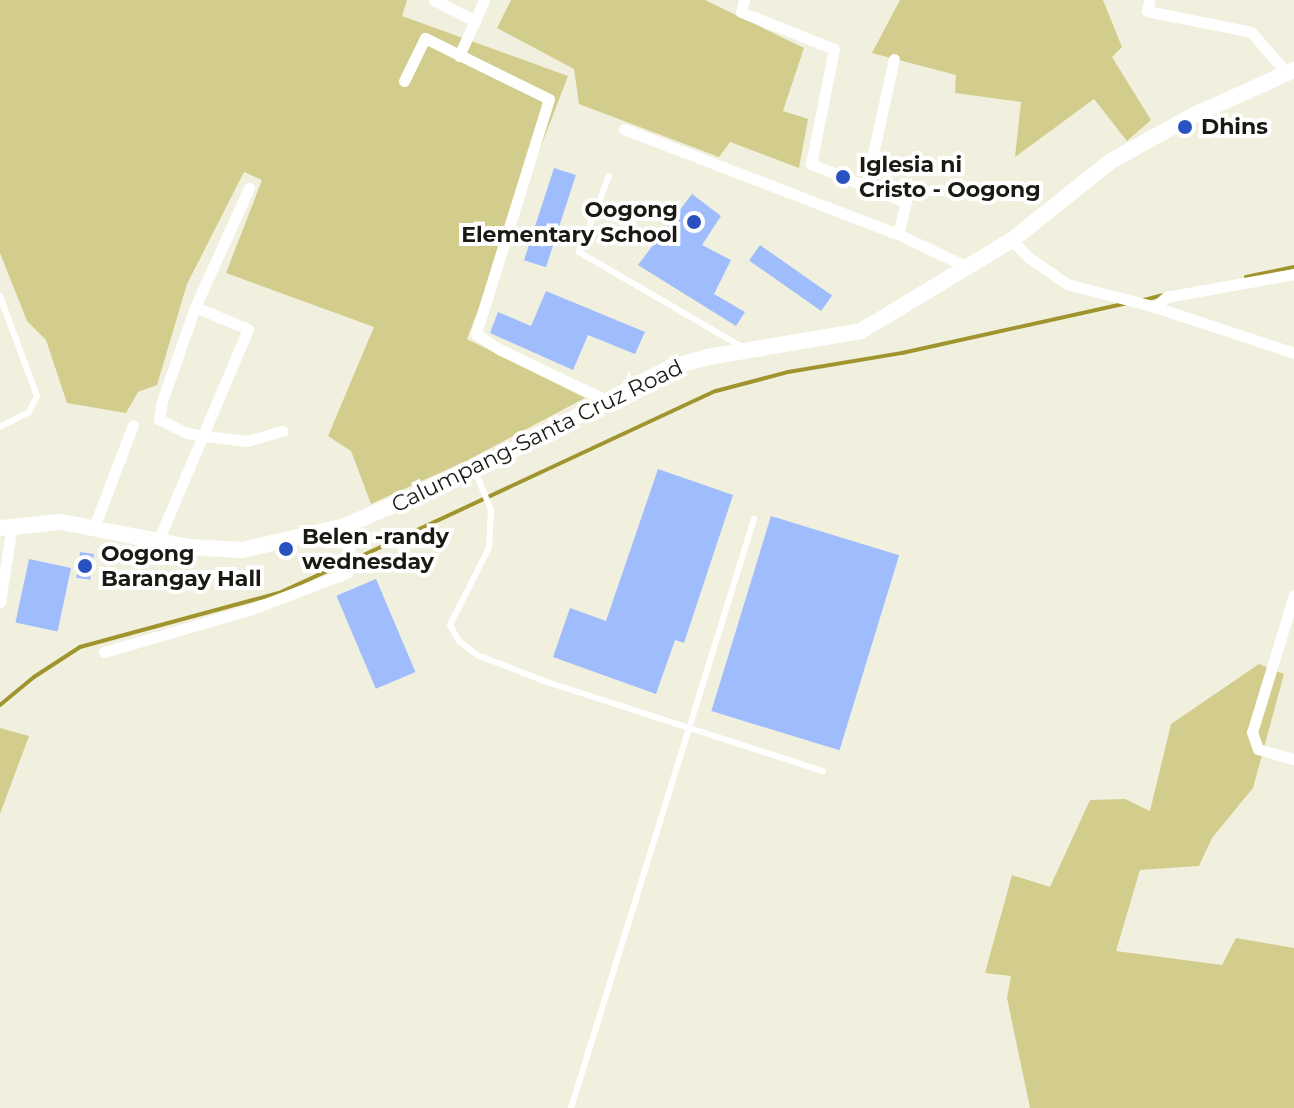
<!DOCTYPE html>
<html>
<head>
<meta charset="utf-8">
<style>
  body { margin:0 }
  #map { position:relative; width:1294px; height:1108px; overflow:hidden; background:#f1f0de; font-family:Montserrat,sans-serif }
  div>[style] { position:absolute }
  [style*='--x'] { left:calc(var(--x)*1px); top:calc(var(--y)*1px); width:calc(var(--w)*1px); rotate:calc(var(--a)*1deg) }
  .green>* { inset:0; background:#d3cd8d }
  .stream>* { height:4px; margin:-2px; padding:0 2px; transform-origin:2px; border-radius:2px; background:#9f942d }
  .building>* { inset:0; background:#9fbcfc; transform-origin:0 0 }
  .service>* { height:6px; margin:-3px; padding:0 3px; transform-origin:3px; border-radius:3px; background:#fff }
  .minor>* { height:11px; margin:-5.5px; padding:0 5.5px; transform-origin:5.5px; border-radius:5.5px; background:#fff }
  .secondary>* { height:16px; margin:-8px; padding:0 8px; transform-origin:8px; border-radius:8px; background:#fff }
  .dots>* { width:22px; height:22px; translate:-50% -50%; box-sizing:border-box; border:4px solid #fff; border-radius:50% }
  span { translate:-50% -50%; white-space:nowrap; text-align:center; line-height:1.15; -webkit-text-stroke:8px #fff; paint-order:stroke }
  .poi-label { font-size:22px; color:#1a1913; font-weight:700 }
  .left { translate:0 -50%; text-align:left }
  .right { translate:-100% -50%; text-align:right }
  .street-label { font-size:22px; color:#1a1913 }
</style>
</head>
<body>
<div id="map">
  <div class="green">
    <i style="clip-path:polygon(0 0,407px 0,402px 16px,568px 76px,467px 339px,585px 398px,468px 460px,371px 504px,351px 451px,328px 436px,374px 327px,226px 273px,262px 180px,244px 172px,187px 284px,157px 385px,138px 392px,126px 413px,67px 403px,46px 340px,27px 321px,0 253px)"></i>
    <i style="clip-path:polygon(511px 0,705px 0,804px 48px,783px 111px,808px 119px,799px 168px,730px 142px,719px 157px,579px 104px,574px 69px,497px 28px)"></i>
    <i style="clip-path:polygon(900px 0,1103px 0,1122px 47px,1112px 57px,1151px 120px,1127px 141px,1094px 99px,1015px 157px,1021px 102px,955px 93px,956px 75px,872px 53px)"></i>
    <i style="clip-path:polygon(1259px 664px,1284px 674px,1253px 788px,1212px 838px,1199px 866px,1140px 870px,1116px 951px,1222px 965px,1236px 938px,1294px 948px,1294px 1108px,1030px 1108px,1007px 998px,1011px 976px,985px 973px,1012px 875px,1050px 887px,1090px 800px,1125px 799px,1150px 811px,1171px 724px)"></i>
    <i style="clip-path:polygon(0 728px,29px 736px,0 814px)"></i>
  </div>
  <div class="stream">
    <i style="--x:1246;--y:277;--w:49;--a:-11.8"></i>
    <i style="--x:1144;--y:300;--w:20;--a:-15"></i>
    <i style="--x:355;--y:559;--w:398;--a:-25"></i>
    <i style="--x:716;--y:391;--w:74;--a:-14.8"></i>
    <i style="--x:788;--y:372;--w:116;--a:-9.5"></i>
    <i style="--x:902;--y:353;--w:231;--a:-12.5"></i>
    <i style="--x:0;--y:705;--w:44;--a:-39.5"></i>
    <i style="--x:34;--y:677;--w:55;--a:-33.1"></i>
    <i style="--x:80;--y:647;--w:206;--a:-15.2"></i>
    <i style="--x:279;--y:593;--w:75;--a:-24.5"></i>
  </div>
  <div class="building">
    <i style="left:554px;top:168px;width:23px;height:97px;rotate:18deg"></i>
    <i style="clip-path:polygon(692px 194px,721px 216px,702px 245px,731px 260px,714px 294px,745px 312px,736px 326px,638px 265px)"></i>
    <i style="left:760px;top:245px;width:88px;height:19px;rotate:35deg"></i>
    <i style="clip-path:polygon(546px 291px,645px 332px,635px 354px,588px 335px,573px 370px,490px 333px,498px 312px,531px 326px)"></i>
    <i style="clip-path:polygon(658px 469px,733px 495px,684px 643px,675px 640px,656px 694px,553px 657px,570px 608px,606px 621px)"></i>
    <i style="left:771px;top:516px;width:134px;height:204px;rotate:17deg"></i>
    <i style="left:80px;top:552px;width:14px;height:26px;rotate:8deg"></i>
    <i style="left:29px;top:559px;width:43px;height:65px;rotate:12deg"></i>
    <i style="left:376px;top:579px;width:101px;height:43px;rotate:67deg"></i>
  </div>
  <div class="service">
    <i style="--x:609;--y:176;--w:82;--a:111.5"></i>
    <i style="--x:579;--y:252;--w:191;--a:30.2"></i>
    <i style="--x:0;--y:296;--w:107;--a:69.7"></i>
    <i style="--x:37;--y:396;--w:18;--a:117"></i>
    <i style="--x:29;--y:412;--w:33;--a:153"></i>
    <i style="--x:475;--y:471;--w:42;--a:67.7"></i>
    <i style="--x:491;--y:510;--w:38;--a:93"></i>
    <i style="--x:489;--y:548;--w:86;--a:116.9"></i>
    <i style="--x:450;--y:625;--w:18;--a:61"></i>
    <i style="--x:459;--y:641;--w:23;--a:38"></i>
    <i style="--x:477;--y:655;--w:72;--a:21.2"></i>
    <i style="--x:544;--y:681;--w:293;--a:17.9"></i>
    <i style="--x:571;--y:1108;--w:617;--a:-72.74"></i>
  </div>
  <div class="minor">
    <i style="--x:434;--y:0;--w:46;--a:27.1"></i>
    <i style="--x:744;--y:0;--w:12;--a:104"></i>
    <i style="--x:741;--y:12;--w:100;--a:21.7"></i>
    <i style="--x:834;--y:49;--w:117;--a:101.3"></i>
    <i style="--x:811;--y:164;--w:102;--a:21.8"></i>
    <i style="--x:906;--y:202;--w:33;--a:104"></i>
    <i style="--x:1149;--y:0;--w:11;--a:100"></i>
    <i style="--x:1147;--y:11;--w:106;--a:11.4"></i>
    <i style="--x:1251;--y:32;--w:55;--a:48.7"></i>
    <i style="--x:459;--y:56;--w:61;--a:-65.9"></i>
    <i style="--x:404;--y:81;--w:48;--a:-64"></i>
    <i style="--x:425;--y:38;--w:138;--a:26.2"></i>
    <i style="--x:549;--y:99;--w:246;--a:107.3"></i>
    <i style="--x:476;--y:334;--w:30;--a:33"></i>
    <i style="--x:501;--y:350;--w:116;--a:25.5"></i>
    <i style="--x:624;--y:129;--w:293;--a:21"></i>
    <i style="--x:898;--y:234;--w:76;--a:25.6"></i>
    <i style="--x:866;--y:186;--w:130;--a:-77.6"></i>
    <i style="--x:249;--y:188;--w:131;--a:114.4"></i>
    <i style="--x:195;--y:307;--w:100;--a:109.3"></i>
    <i style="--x:162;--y:401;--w:18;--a:99"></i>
    <i style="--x:159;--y:419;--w:31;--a:27"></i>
    <i style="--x:187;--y:433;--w:18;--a:9"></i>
    <i style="--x:205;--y:436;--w:42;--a:6.8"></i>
    <i style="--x:247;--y:441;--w:37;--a:-16"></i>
    <i style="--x:1012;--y:240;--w:23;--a:47"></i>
    <i style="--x:1028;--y:257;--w:47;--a:34.7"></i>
    <i style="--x:1067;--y:284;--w:91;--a:14.6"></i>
    <i style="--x:1294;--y:274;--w:130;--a:169.8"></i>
    <i style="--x:1166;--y:297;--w:15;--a:138"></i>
    <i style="--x:1155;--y:307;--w:146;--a:18.3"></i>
    <i style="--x:94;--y:527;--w:109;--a:-69.1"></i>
    <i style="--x:158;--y:541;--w:230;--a:-67"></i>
    <i style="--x:248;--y:329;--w:57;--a:-157.5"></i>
    <i style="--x:1294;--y:595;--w:143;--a:107"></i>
    <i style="--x:1252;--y:732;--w:18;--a:71"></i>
    <i style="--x:1258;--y:749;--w:37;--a:16"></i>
    <i style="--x:0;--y:602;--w:78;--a:-81.1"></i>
    <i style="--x:104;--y:652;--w:151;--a:-16.2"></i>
    <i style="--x:249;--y:610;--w:105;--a:-20.7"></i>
    <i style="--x:347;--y:573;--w:15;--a:-70"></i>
    <i style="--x:352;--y:559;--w:34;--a:-107"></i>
  </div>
  <div class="secondary">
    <i style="--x:0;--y:528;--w:61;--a:-5.6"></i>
    <i style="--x:61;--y:522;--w:131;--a:11"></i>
    <i style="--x:190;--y:547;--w:52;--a:3.3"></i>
    <i style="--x:242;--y:550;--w:103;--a:-13"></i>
    <i style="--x:342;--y:527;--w:145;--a:-23.2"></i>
    <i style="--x:475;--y:470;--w:221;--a:-27.7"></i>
    <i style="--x:671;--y:367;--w:38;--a:-15"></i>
    <i style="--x:708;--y:357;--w:155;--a:-9.6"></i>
    <i style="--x:861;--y:331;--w:176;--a:-31.1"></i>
    <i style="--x:1012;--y:240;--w:127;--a:-38.6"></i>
    <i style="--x:1111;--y:161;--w:95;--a:-29"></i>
    <i style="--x:1194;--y:115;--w:110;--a:-24.2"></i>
  </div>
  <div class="dots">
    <i style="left:1185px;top:127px;background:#2a51c0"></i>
    <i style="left:843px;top:177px;background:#2a51c0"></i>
    <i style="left:694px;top:222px;background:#2a51c0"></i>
    <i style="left:286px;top:549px;background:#2a51c0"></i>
    <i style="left:85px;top:566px;background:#2a51c0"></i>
  </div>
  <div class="poi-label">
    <span class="left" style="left:1201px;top:127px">Dhins</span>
    <span class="left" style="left:859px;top:177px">Iglesia ni<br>Cristo - Oogong</span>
    <span class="right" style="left:678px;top:222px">Oogong<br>Elementary School</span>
    <span class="left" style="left:302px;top:549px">Belen -randy<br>wednesday</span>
    <span class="left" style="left:101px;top:566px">Oogong<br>Barangay Hall</span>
  </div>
  <div class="street-label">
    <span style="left:537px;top:436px;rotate:-26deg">Calumpang-Santa Cruz Road</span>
  </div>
</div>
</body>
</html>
